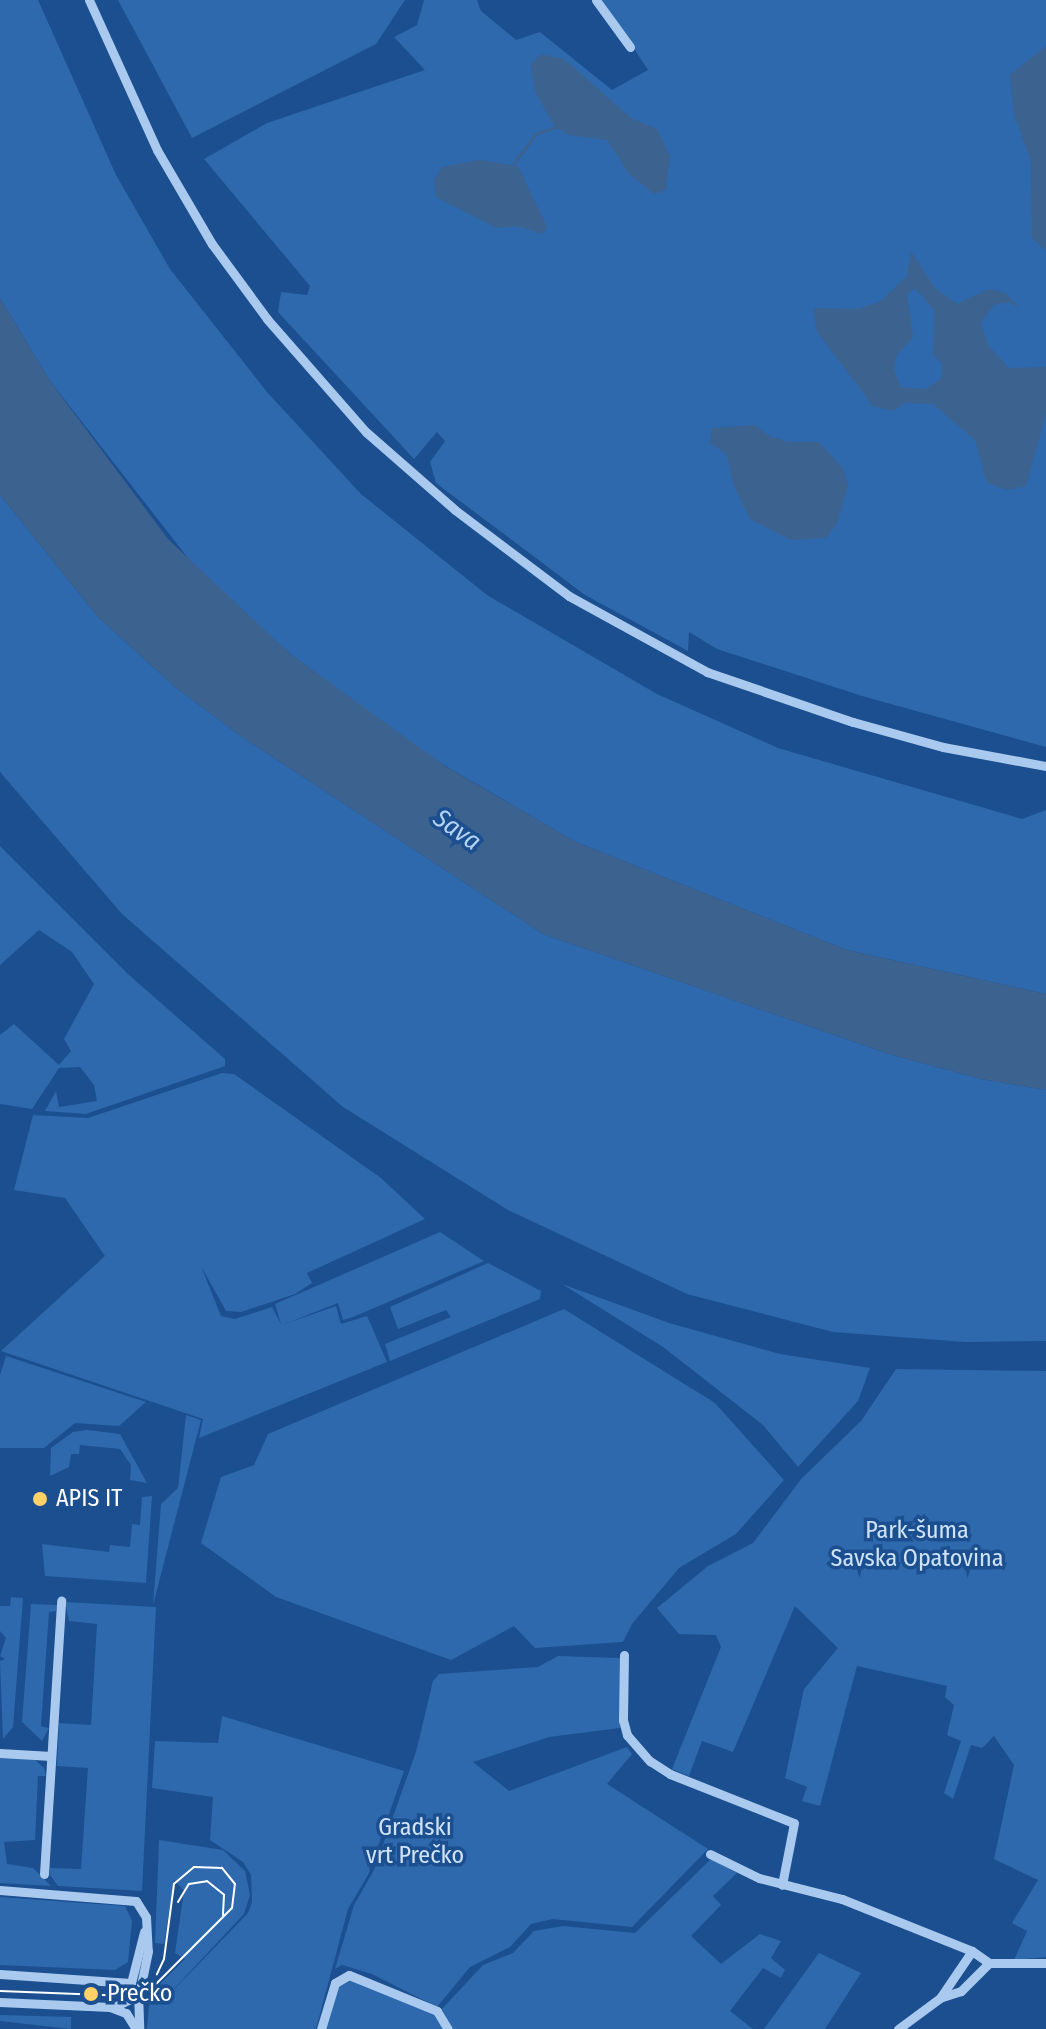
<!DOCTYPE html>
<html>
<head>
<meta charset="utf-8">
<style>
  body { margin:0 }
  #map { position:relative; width:1046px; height:2029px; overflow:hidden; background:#1b4f8f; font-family:"Fira Sans Condensed",sans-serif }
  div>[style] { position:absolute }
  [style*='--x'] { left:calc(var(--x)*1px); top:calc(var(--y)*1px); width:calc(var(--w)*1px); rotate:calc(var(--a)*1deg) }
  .green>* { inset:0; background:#2e69ad }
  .water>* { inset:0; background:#3c6290 }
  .stream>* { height:3px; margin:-1.5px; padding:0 1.5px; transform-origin:1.5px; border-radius:1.5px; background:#3c6290 }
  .minor>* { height:9px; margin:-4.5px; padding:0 4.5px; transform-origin:4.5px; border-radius:4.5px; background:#a9c9ee }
  .tram>* { height:2px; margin:-1px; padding:0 1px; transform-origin:1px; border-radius:1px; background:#fff }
  .dots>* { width:22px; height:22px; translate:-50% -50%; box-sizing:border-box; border:4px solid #1b4f8f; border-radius:50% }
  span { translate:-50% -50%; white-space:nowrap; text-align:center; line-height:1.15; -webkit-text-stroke:7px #1b4f8f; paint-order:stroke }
  .poi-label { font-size:24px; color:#fff }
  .left { translate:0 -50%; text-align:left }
  .park-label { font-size:24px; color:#cfe3fa }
  .water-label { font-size:26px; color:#b5d3f5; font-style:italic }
</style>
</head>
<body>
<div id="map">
  <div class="green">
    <i style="clip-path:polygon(0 0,38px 0,116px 175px,170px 269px,267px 392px,361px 494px,487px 595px,657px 694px,778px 748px,1022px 819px,1046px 810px,1046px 994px,847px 950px,576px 842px,430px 757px,289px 653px,195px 567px,50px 381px,0 298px)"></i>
    <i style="clip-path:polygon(118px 0,405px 0,376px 44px,192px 138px)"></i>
    <i style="clip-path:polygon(424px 0,477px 0,481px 11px,516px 40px,540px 32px,612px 90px,648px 70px,602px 0,1046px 0,1046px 747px,862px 696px,717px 649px,689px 632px,688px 651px,585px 595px,436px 483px,430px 462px,445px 441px,437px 432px,414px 459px,278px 312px,281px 292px,307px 295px,310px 286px,204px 159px,267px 123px,425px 70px,394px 37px,417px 25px)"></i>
    <i style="clip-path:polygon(0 495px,98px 617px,175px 687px,242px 737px,543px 934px,889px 1054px,981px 1079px,1046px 1090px,1046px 1341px,965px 1342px,833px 1332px,687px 1294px,508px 1210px,343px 1107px,122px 914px,0 772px)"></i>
    <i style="clip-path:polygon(0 846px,129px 975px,225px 1059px,225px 1066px,86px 1114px,45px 1111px,56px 1091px,59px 1107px,97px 1101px,94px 1085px,80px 1067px,59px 1068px,32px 1109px,0 1104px,0 1035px,14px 1024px,59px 1065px,71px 1051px,64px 1039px,94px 984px,72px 952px,39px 930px,0 965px)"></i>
    <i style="clip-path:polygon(222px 1073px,234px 1074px,381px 1178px,425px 1219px,307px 1273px,312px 1283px,295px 1294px,241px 1312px,226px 1311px,201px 1266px,221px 1316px,235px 1319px,272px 1307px,281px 1324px,275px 1304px,440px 1232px,484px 1261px,353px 1317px,343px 1320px,338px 1303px,282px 1325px,336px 1306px,341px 1324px,367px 1316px,387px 1362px,199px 1438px,203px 1419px,1px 1351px,105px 1256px,65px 1198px,14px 1190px,33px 1115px,88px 1118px)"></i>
    <i style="clip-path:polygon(488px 1263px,541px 1291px,540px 1299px,390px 1361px,385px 1344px,451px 1317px,446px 1310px,398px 1329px,390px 1307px)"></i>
    <i style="clip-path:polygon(562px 1284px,669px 1323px,780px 1354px,870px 1368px,858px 1401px,798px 1467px,763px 1425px,663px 1347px)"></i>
    <i style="clip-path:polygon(564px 1309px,715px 1403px,784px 1480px,736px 1534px,679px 1568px,632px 1624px,623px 1642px,535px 1648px,514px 1626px,451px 1660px,276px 1597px,201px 1543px,221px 1477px,254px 1465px,268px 1434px)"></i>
    <i style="clip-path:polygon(6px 1356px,146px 1402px,119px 1426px,75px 1423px,44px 1448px,0 1448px,0 1375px)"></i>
    <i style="clip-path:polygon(896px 1369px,1046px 1371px,1046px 1957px,1014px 1960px,1027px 1931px,1012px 1923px,1038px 1880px,994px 1859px,1014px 1765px,994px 1736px,982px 1748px,971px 1745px,953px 1799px,944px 1793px,961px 1741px,947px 1735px,954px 1705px,945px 1697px,947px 1686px,857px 1666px,820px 1806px,802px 1801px,807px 1787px,785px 1778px,804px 1689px,838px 1648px,795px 1606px,733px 1752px,702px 1741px,689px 1776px,672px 1769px,721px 1647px,716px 1635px,679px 1634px,657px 1608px,708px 1566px,753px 1543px,802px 1478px,861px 1421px)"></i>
    <i style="clip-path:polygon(186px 1415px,201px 1420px,153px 1605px,161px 1504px,178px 1488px)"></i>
    <i style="clip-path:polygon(87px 1430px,120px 1434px,147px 1483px,130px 1480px,131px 1465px,120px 1449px,80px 1445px,79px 1454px,71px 1454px,69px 1467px,50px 1476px,51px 1448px,73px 1432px)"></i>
    <i style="clip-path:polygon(152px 1496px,146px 1583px,45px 1576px,42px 1544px,109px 1552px,110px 1545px,130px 1547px,132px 1524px,140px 1525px,142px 1497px)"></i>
    <i style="clip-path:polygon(11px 1597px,23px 1598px,13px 1727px,3px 1739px,0 1661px,5px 1659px,0 1656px,6px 1638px,0 1631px,0 1606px,10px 1606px)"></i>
    <i style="clip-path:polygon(65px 1602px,156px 1607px,142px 1891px,58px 1886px,50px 1875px,50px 1868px,81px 1869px,88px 1768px,57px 1766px,59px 1723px,91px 1725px,97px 1624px,69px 1621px)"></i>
    <i style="clip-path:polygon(31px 1604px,57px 1605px,56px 1611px,49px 1612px,41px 1726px,49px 1728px,42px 1741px,22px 1722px)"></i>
    <i style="clip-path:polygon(558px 1656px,620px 1658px,620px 1728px,549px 1737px,473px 1762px,509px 1791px,627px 1747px,632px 1754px,607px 1784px,708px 1849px,632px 1927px,553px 1919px,531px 1924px,510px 1947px,470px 1967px,437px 2007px,372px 1974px,342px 1965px,335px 1969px,354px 1905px,374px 1870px,416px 1752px,433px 1681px,439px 1674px,538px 1667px)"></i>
    <i style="clip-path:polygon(222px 1716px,404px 1771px,368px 1875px,348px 1909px,316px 2029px,147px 2029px,150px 1994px,185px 1959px,175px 1953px,184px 1891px,174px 1880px,164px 1944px,155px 1943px,159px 1840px,223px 1850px,245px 1871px,250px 1895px,244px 1914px,157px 2007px,248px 1913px,252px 1902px,251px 1875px,243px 1862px,210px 1840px,213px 1797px,152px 1788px,155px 1741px,218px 1743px)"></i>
    <i style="clip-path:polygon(0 1757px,35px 1760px,44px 1768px,46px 1776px,38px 1776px,35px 1840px,4px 1842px,7px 1864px,33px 1868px,51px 1886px,0 1883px)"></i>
    <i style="clip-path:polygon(711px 1859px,737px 1873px,713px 1896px,721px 1905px,691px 1936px,721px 1964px,760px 1934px,781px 1941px,771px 1958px,785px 1970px,781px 1978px,763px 1968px,730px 2011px,753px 2029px,453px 2029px,442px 2009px,483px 1965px,513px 1953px,534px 1931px,563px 1926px,635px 1933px)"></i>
    <i style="clip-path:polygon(0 1897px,125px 1906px,132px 1921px,128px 1962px,115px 1970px,0 1965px)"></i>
    <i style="clip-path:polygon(819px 1953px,861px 1973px,825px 2029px,764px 2029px)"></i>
    <i style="clip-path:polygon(345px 1978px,438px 2014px,445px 2029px,323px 2029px,335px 1989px)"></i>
    <i style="clip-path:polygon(0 2015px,71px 2017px,71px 2029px,0 2021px)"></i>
  </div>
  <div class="water">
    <i style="clip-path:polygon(1046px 46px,1046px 251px,1032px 238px,1031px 161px,1014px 115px,1010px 75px)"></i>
    <i style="clip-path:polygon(541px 54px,564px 59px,631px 118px,657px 129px,670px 156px,666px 190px,654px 194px,629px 174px,607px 140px,569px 135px,555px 127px,535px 92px,531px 64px)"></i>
    <i style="clip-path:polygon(479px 160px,518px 166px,547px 227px,543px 234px,517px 226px,497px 228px,436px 197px,434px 181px,442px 167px)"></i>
    <i style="clip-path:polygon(evenodd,911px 251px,935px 288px,957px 304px,988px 289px,1005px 293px,1020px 308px,1009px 302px,994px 305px,981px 323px,988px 345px,1009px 368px,1046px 367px,1046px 414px,1026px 486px,1007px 490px,987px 483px,975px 440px,933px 404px,905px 403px,893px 411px,873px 406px,817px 332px,813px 308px,858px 309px,881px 301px,907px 276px,911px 251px,915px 288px,934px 310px,933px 355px,942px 364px,941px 379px,925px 389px,901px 387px,894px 370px,897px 355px,913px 337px,907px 294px,915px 288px)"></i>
    <i style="clip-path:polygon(0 298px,50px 381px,168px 539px,289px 653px,445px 766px,576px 842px,847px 950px,1046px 994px,1046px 1090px,981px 1079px,889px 1054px,543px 934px,242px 737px,175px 687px,98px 617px,0 495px)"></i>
    <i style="clip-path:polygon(756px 425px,767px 435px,790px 442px,819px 442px,843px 468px,848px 485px,837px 524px,826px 538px,791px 540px,750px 519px,733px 484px,727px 455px,710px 443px,712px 428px)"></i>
  </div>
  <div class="stream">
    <i style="--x:514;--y:163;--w:38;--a:-53"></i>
    <i style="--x:537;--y:133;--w:19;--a:-18"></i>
  </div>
  <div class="minor">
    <i style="--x:89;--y:0;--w:165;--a:65.6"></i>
    <i style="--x:157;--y:150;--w:109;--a:59.7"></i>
    <i style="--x:212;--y:244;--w:93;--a:53.7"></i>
    <i style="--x:267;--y:319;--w:150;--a:48.8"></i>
    <i style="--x:366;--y:432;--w:118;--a:41.2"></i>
    <i style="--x:455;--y:510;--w:143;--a:37"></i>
    <i style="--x:569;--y:596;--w:158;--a:28.8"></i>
    <i style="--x:707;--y:672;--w:154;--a:18.9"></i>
    <i style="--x:853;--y:722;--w:93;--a:15.5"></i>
    <i style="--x:943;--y:747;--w:105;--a:10.5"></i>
    <i style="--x:596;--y:0;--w:58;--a:54.1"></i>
    <i style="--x:624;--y:1655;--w:65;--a:90.9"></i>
    <i style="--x:623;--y:1720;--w:16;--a:75"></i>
    <i style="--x:627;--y:1735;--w:35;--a:49"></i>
    <i style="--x:650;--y:1761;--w:24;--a:33"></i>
    <i style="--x:670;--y:1774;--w:133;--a:21.6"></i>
    <i style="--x:794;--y:1823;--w:63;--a:101"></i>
    <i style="--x:0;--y:1753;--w:51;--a:3.4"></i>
    <i style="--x:710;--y:1854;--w:55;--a:26.1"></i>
    <i style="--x:759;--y:1878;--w:86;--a:14.2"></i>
    <i style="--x:842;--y:1899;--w:140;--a:21.8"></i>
    <i style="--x:44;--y:1874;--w:274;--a:-86.4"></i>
    <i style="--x:0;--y:1890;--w:136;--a:4.6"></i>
    <i style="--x:136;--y:1901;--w:19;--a:58"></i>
    <i style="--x:146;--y:1917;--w:34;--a:87"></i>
    <i style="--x:148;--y:1951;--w:45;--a:101.6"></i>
    <i style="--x:989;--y:1963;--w:57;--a:0"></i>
    <i style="--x:0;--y:1974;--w:131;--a:3.9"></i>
    <i style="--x:131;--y:1983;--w:53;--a:-75.7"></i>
    <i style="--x:138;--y:1992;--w:37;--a:88"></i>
    <i style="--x:0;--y:2002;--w:110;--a:2.6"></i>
    <i style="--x:110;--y:2007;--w:17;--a:21"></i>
    <i style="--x:126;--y:2013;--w:19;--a:58"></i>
    <i style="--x:114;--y:2007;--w:28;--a:-26"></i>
    <i style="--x:321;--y:2029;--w:48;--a:-73.1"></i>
    <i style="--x:335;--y:1983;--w:16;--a:-30"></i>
    <i style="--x:349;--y:1975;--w:95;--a:22.2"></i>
    <i style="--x:437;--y:2011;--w:21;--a:59"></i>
    <i style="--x:898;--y:2029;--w:52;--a:-36.4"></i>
    <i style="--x:940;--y:1998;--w:57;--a:-55.8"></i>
    <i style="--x:972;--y:1951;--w:21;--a:35"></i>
    <i style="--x:989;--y:1963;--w:40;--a:135"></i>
    <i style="--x:961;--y:1991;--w:22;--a:162"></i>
  </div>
  <div class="tram">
    <i style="--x:178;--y:1902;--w:21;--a:-59"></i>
    <i style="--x:189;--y:1884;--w:18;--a:-9"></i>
    <i style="--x:207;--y:1881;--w:22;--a:39"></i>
    <i style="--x:224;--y:1895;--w:20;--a:93"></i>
    <i style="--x:0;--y:1991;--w:129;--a:2.2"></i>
    <i style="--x:129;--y:1996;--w:21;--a:-14"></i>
    <i style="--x:149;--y:1991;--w:117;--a:-45"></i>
    <i style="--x:232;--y:1908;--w:24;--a:-83"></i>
    <i style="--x:235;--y:1884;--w:21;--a:-129"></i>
    <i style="--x:222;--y:1868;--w:28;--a:-178"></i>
    <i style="--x:194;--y:1867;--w:26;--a:140"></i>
    <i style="--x:174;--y:1884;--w:76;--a:97.6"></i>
    <i style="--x:164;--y:1959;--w:17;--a:115"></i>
  </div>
  <div class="dots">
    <i style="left:40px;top:1499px;background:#ffd166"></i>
    <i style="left:91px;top:1994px;background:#ffd166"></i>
  </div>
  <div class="poi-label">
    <span class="left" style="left:56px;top:1499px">APIS IT</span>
    <span class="left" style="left:107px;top:1994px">Prečko</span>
  </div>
  <div class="park-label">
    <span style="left:917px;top:1545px">Park-šuma<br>Savska Opatovina</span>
    <span style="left:415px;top:1842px">Gradski<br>vrt Prečko</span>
  </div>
  <div class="water-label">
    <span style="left:457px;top:830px;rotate:35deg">Sava</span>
  </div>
</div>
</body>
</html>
